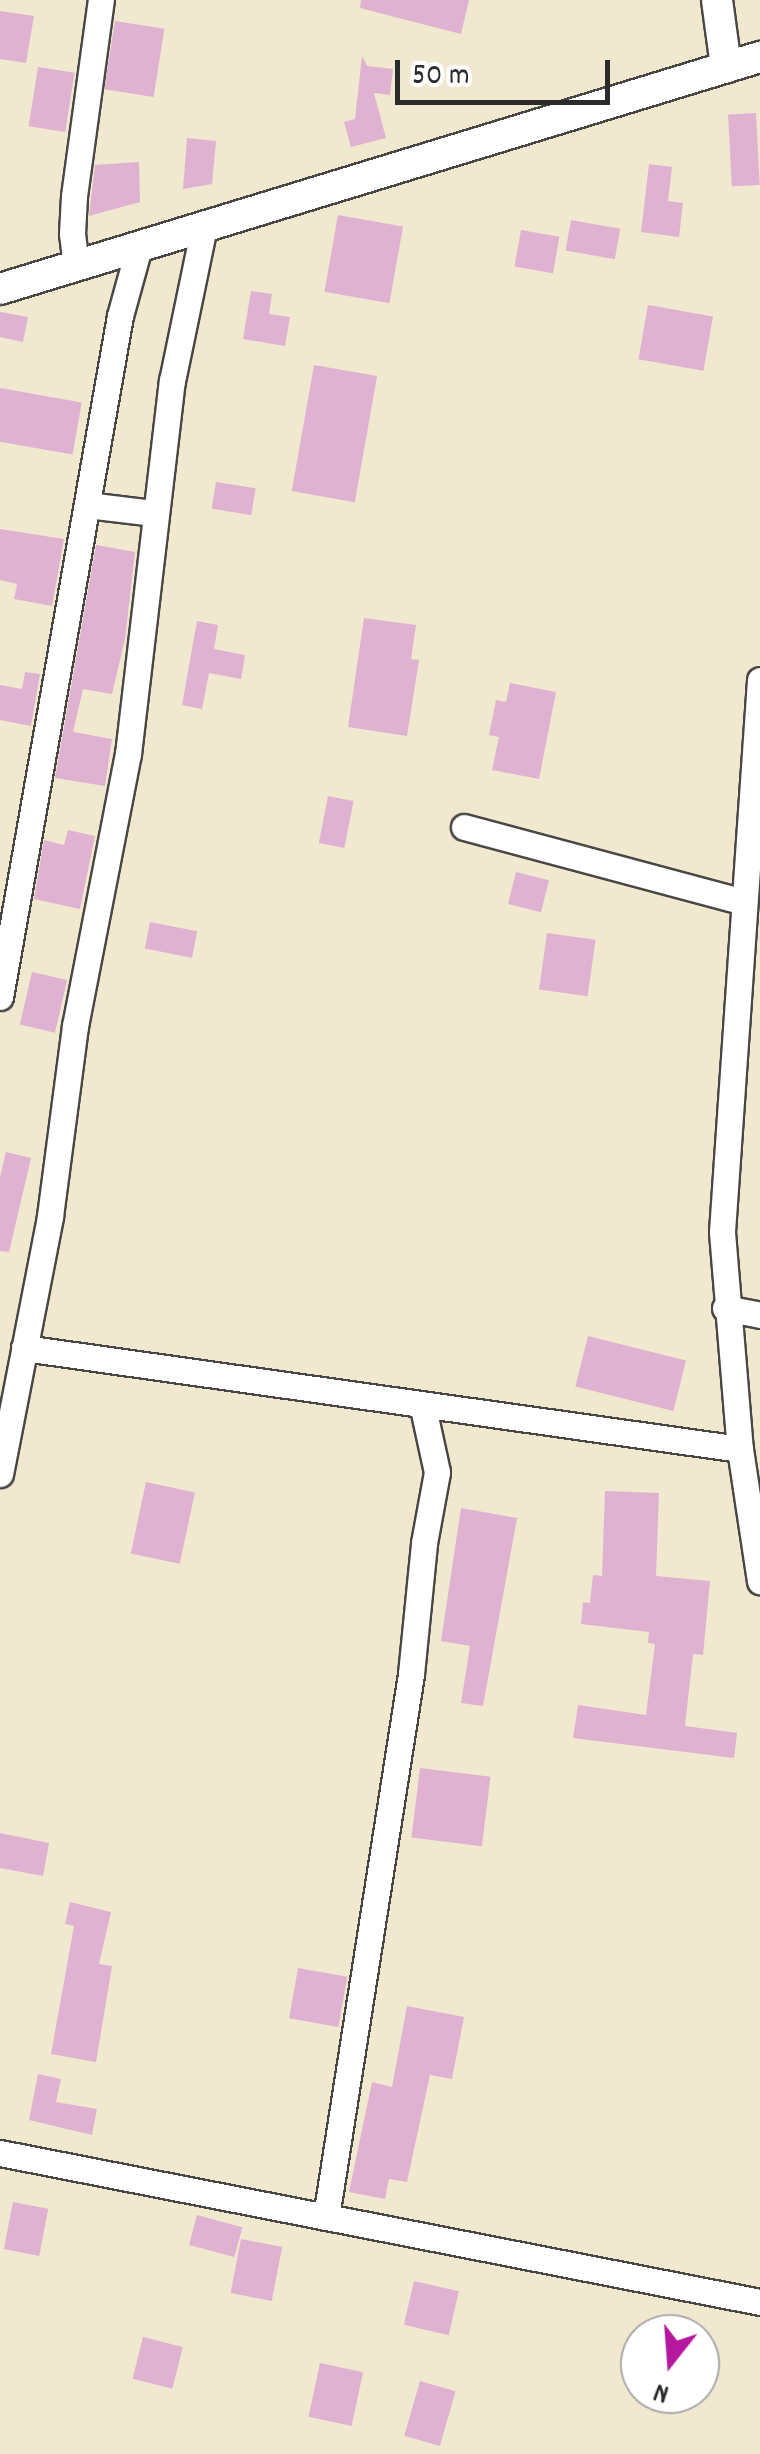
<!DOCTYPE html>
<html>
<head>
<meta charset="utf-8">
<style>
  body { margin:0 }
  #map { position:relative; width:760px; height:2454px; overflow:hidden; background:#f0e8cf; font-family:Dekko,sans-serif }
  div>[style] { position:absolute }
  [style*='--x'] { left:calc(var(--x)*1px); top:calc(var(--y)*1px); width:calc(var(--w)*1px); rotate:calc(var(--a)*1deg) }
  .building>* { inset:0; background:#e0b2d2; transform-origin:0 0 }
  .roads { filter:drop-shadow(2px 0 #494744) drop-shadow(-2px 0 #494744) drop-shadow(0 2px #494744) drop-shadow(0 -2px #494744) }
  .minor>* { height:25px; margin:-12.5px; padding:0 12.5px; transform-origin:12.5px; border-radius:12.5px; background:#fff }
  .tertiary>* { height:30px; margin:-15px; padding:0 15px; transform-origin:15px; border-radius:15px; background:#fff }
  span { translate:-50% -50%; white-space:nowrap; text-align:center; line-height:1.15; -webkit-text-stroke:9px #fff; paint-order:stroke }
  .north { position:absolute; left:620px; top:2314px; width:100px; height:100px; box-sizing:border-box; background:#fff; border:2px solid #aaa; border-radius:50%; rotate:197deg; font-size:28px; font-weight:700; line-height:40px; text-align:center; color:#2b2b2b }
  .north::after { content:''; display:block; margin:auto; width:35px; height:45px; background:#b5179e; clip-path:polygon(50% 0,100% 100%,50% 72%,0 100%) }
  .scale { position:absolute; left:395px; top:60px; width:215px; height:45px; box-sizing:border-box; border:5px solid #2b2b2b; border-top:0; padding-left:12px; font-size:30px; line-height:35px; white-space:nowrap; color:#2b2b2b; -webkit-text-stroke:8px #fff; paint-order:stroke }
</style>
</head>
<body>
<div id="map">
  <div class="building">
    <i style="clip-path:polygon(361px 0,469px 0,461px 34px,360px 8px)"></i>
    <i style="clip-path:polygon(0 11px,34px 16px,26px 63px,0 59px)"></i>
    <i style="left:115px;top:21px;width:50px;height:69px;rotate:9deg"></i>
    <i style="clip-path:polygon(362px 56px,367px 66px,393px 69px,390px 95px,374px 93px,386px 138px,351px 147px,344px 122px,355px 119px)"></i>
    <i style="left:38px;top:67px;width:37px;height:60px;rotate:9deg"></i>
    <i style="left:756px;top:113px;width:72px;height:28px;rotate:87deg"></i>
    <i style="clip-path:polygon(187px 138px,216px 141px,212px 184px,183px 189px)"></i>
    <i style="clip-path:polygon(139px 162px,140px 202px,89px 216px,95px 165px)"></i>
    <i style="clip-path:polygon(649px 164px,672px 167px,668px 201px,683px 203px,679px 237px,641px 232px)"></i>
    <i style="left:338px;top:215px;width:66px;height:78px;rotate:10deg"></i>
    <i style="left:571px;top:220px;width:50px;height:31px;rotate:10deg"></i>
    <i style="left:521px;top:230px;width:39px;height:37px;rotate:10deg"></i>
    <i style="clip-path:polygon(251px 291px,272px 294px,269px 314px,290px 317px,285px 346px,243px 339px)"></i>
    <i style="left:648px;top:305px;width:66px;height:55px;rotate:10deg"></i>
    <i style="clip-path:polygon(0 312px,28px 317px,23px 342px,0 337px)"></i>
    <i style="left:314px;top:365px;width:64px;height:128px;rotate:10deg"></i>
    <i style="left:0;top:388px;width:83px;height:53px;rotate:10deg"></i>
    <i style="left:216px;top:482px;width:40px;height:27px;rotate:9deg"></i>
    <i style="clip-path:polygon(0 529px,64px 539px,52px 606px,14px 599px,17px 584px,0 580px)"></i>
    <i style="clip-path:polygon(96px 545px,135px 552px,125px 639px,112px 694px,83px 689px,73px 732px,112px 739px,105px 786px,55px 778px)"></i>
    <i style="clip-path:polygon(364px 618px,416px 625px,411px 659px,419px 660px,407px 736px,348px 727px)"></i>
    <i style="clip-path:polygon(197px 621px,218px 625px,214px 649px,245px 655px,241px 679px,209px 673px,202px 709px,182px 705px)"></i>
    <i style="clip-path:polygon(25px 672px,40px 674px,31px 726px,0 720px,0 685px,22px 689px)"></i>
    <i style="clip-path:polygon(510px 683px,556px 692px,539px 779px,492px 770px,499px 737px,489px 735px,496px 700px,506px 702px)"></i>
    <i style="left:328px;top:796px;width:26px;height:48px;rotate:11deg"></i>
    <i style="clip-path:polygon(68px 830px,95px 836px,80px 909px,34px 899px,44px 840px,64px 845px)"></i>
    <i style="left:516px;top:872px;width:34px;height:33px;rotate:14deg"></i>
    <i style="left:150px;top:922px;width:48px;height:27px;rotate:11deg"></i>
    <i style="left:547px;top:933px;width:49px;height:57px;rotate:8deg"></i>
    <i style="left:32px;top:972px;width:36px;height:54px;rotate:13deg"></i>
    <i style="clip-path:polygon(6px 1152px,31px 1158px,9px 1252px,0 1251px,0 1177px)"></i>
    <i style="left:588px;top:1336px;width:101px;height:52px;rotate:14deg"></i>
    <i style="left:146px;top:1482px;width:50px;height:73px;rotate:12deg"></i>
    <i style="clip-path:polygon(605px 1491px,659px 1493px,656px 1576px,710px 1581px,703px 1655px,693px 1654px,685px 1726px,737px 1733px,734px 1758px,573px 1738px,578px 1705px,646px 1715px,655px 1644px,648px 1643px,649px 1632px,581px 1624px,583px 1602px,590px 1603px,593px 1575px,602px 1576px)"></i>
    <i style="clip-path:polygon(461px 1508px,517px 1518px,483px 1706px,461px 1703px,470px 1646px,441px 1641px)"></i>
    <i style="left:420px;top:1768px;width:71px;height:70px;rotate:7deg"></i>
    <i style="clip-path:polygon(0 1833px,49px 1843px,43px 1876px,0 1868px)"></i>
    <i style="clip-path:polygon(70px 1902px,111px 1912px,99px 1964px,112px 1966px,96px 2062px,51px 2054px,74px 1926px,65px 1924px)"></i>
    <i style="left:298px;top:1968px;width:50px;height:51px;rotate:10deg"></i>
    <i style="clip-path:polygon(407px 2006px,464px 2017px,452px 2079px,430px 2075px,407px 2182px,389px 2179px,385px 2199px,349px 2192px,372px 2082px,392px 2087px)"></i>
    <i style="clip-path:polygon(38px 2074px,61px 2079px,56px 2102px,97px 2109px,92px 2135px,29px 2120px)"></i>
    <i style="left:13px;top:2202px;width:36px;height:48px;rotate:11deg"></i>
    <i style="left:197px;top:2215px;width:47px;height:31px;rotate:15deg"></i>
    <i style="left:241px;top:2239px;width:42px;height:55px;rotate:11deg"></i>
    <i style="left:414px;top:2281px;width:46px;height:45px;rotate:13deg"></i>
    <i style="left:143px;top:2337px;width:41px;height:43px;rotate:14deg"></i>
    <i style="left:320px;top:2363px;width:44px;height:55px;rotate:12deg"></i>
    <i style="left:420px;top:2381px;width:37px;height:57px;rotate:16deg"></i>
  </div>
  <div class="roads">
    <div class="minor">
      <i style="--x:76;--y:266;--w:32;--a:-97"></i>
      <i style="--x:72;--y:234;--w:38;--a:-87"></i>
      <i style="--x:74;--y:196;--w:198;--a:-82.2"></i>
      <i style="--x:87;--y:505;--w:66;--a:6.9"></i>
      <i style="--x:760;--y:680;--w:553;--a:93.94"></i>
      <i style="--x:722;--y:1232;--w:218;--a:85.3"></i>
      <i style="--x:740;--y:1449;--w:134;--a:81.4"></i>
      <i style="--x:464;--y:827;--w:290;--a:15"></i>
      <i style="--x:0;--y:997;--w:691;--a:-80.01"></i>
      <i style="--x:120;--y:316;--w:72;--a:-74.6"></i>
      <i style="--x:725;--y:1308;--w:36;--a:11"></i>
      <i style="--x:24;--y:1348;--w:723;--a:8.03"></i>
      <i style="--x:0;--y:1474;--w:263;--a:-79"></i>
      <i style="--x:50;--y:1216;--w:192;--a:-82.5"></i>
      <i style="--x:75;--y:1026;--w:277;--a:-79"></i>
      <i style="--x:128;--y:754;--w:376;--a:-83.3"></i>
      <i style="--x:172;--y:381;--w:157;--a:-78.3"></i>
      <i style="--x:0;--y:2153;--w:774;--a:11.09"></i>
      <i style="--x:326;--y:2217;--w:550;--a:-81.1"></i>
      <i style="--x:411;--y:1674;--w:132;--a:-84.3"></i>
      <i style="--x:424;--y:1543;--w:72;--a:-79.6"></i>
      <i style="--x:437;--y:1472;--w:66;--a:-102.3"></i>
    </div>
    <div class="tertiary">
      <i style="--x:717;--y:0;--w:68;--a:82.3"></i>
      <i style="--x:0;--y:289;--w:795;--a:-16.98"></i>
    </div>
  </div>
  <div class="north">N</div>
  <div class="scale">50 m</div>
</div>
</body>
</html>
